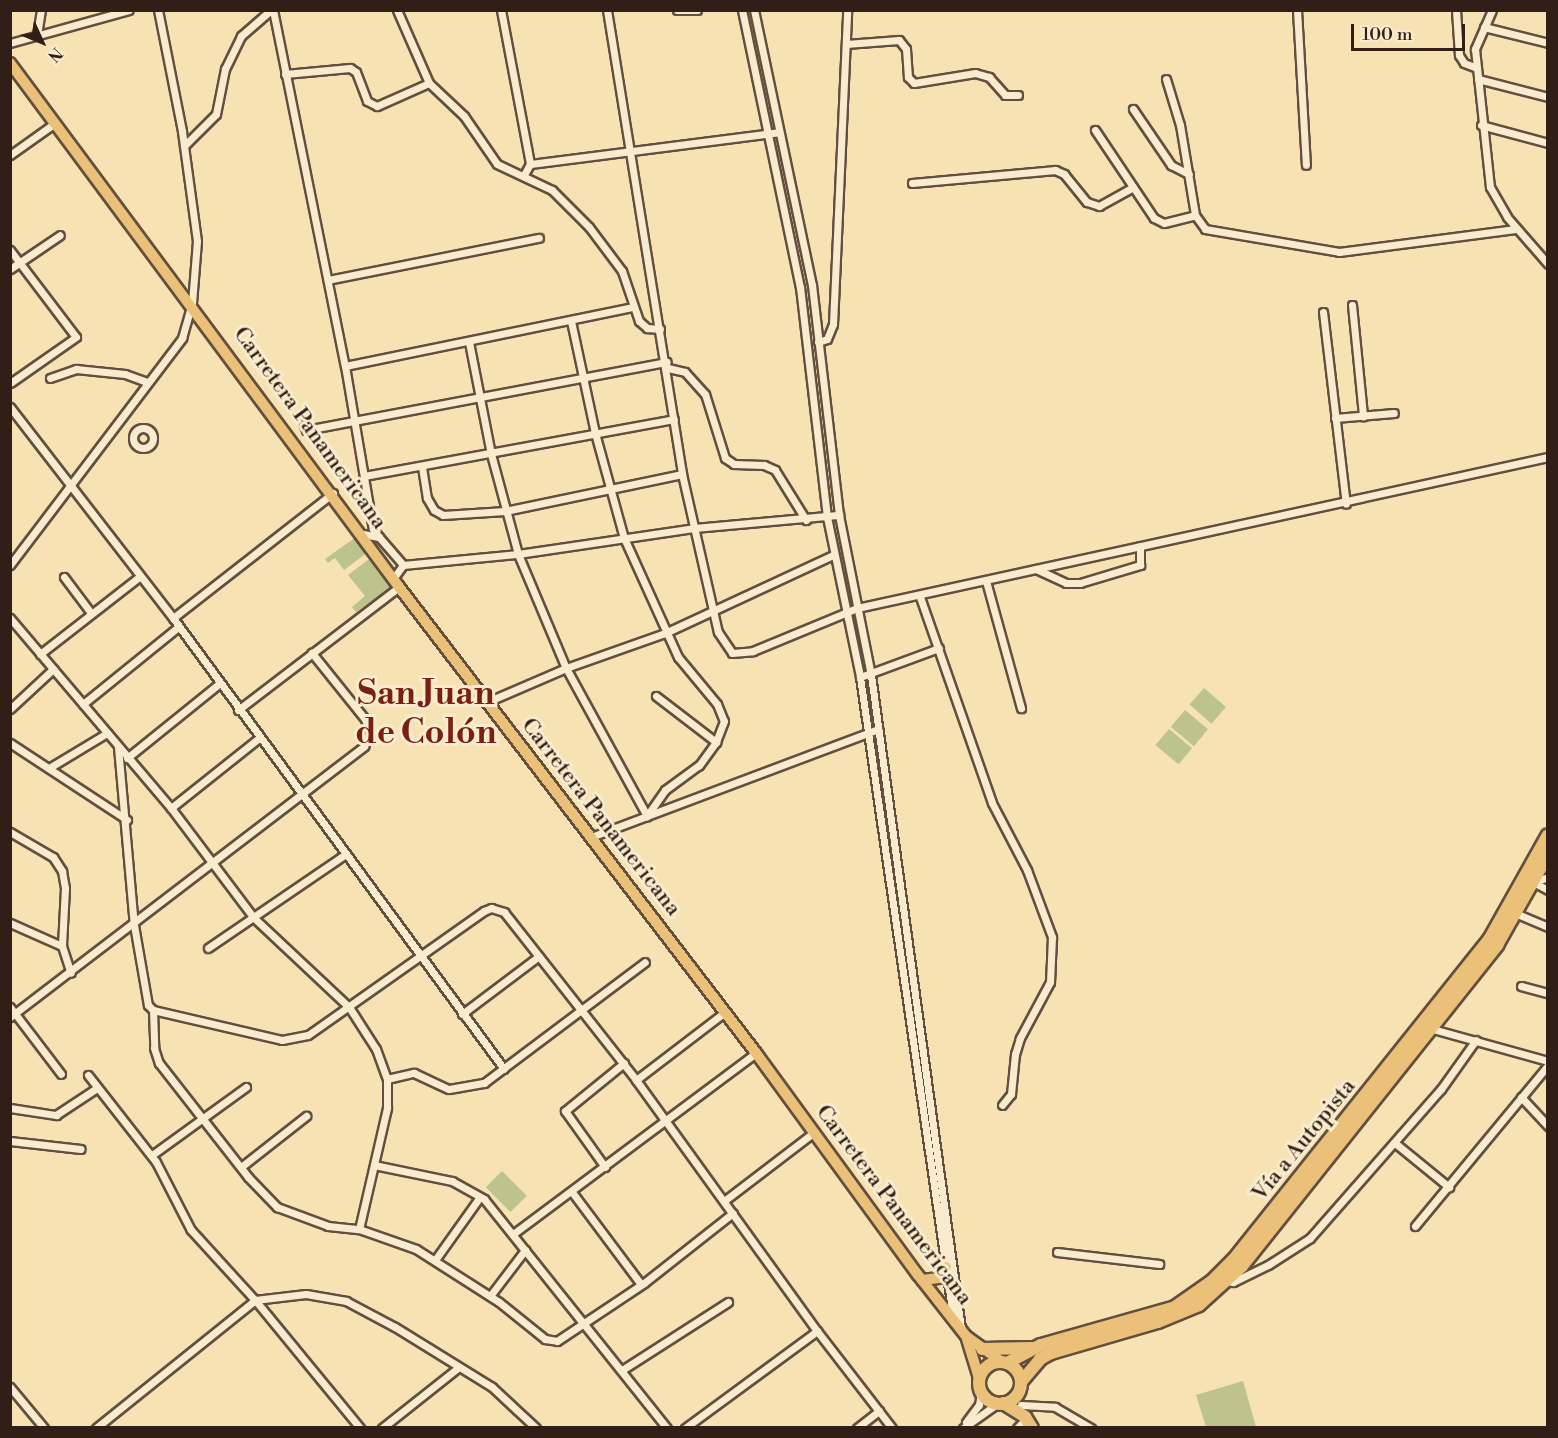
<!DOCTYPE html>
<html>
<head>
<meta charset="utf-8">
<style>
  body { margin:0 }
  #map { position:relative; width:1558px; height:1438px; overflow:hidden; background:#f6e2b3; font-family:"Libre Bodoni",serif }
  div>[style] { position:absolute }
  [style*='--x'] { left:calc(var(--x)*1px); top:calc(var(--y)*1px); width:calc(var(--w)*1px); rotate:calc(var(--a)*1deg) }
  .green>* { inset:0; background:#bcc38d; transform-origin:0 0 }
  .roads { filter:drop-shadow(2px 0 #624f3d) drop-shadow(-2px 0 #624f3d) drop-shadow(0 2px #624f3d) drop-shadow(0 -2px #624f3d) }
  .street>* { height:7px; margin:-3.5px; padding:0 3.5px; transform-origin:3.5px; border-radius:3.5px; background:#f9ecce }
  .street>.ring { margin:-3.5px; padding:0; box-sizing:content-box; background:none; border:7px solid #f9ecce; border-radius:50% }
  .primary>* { height:10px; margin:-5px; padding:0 5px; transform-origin:5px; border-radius:5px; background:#ebc17a }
  .highway>* { height:12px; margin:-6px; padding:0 6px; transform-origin:6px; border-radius:6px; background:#ebc17a }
  .highway>.ring { margin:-6px; padding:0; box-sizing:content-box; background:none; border:12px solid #ebc17a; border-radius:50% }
  span { translate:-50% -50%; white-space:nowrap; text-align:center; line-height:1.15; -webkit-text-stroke:6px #f9ecce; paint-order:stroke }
  .street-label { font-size:22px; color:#311e16 }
  .town-label { font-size:34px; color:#7a1f14; font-weight:700 }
  .frame { position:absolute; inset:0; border:12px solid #311e16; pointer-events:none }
  .north { position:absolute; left:12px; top:12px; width:60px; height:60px; -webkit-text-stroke:4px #f9ecce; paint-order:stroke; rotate:134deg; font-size:16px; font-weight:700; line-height:24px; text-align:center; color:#311e16 }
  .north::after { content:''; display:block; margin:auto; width:21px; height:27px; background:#311e16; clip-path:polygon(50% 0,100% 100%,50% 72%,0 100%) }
  .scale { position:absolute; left:1351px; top:24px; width:114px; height:27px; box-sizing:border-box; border:3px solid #311e16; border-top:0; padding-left:8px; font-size:18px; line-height:21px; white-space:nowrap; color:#311e16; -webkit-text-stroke:4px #f9ecce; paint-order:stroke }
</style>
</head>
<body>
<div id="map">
  <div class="green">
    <i style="clip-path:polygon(356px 537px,368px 552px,344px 570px,335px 558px,328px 563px,325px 559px)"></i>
    <i style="clip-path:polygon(372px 557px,393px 587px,356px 612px,352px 607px,365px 596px,348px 575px)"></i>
    <i style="left:1204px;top:688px;width:29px;height:22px;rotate:41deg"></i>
    <i style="left:1185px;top:710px;width:30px;height:22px;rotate:40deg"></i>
    <i style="left:1169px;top:729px;width:30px;height:21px;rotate:40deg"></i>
    <i style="left:502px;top:1171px;width:35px;height:23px;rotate:45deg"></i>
    <i style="clip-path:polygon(1243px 1381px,1256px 1427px,1206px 1427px,1196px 1395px)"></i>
  </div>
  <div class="roads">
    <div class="street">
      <i style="--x:273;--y:10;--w:363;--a:78.6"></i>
      <i style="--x:345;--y:366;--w:165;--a:80.3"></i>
      <i style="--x:373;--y:529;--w:10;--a:53"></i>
      <i style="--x:397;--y:10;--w:80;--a:66.3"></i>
      <i style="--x:429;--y:83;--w:48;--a:43.3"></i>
      <i style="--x:464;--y:116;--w:58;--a:55.5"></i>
      <i style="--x:497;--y:164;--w:61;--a:25.3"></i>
      <i style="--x:552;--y:190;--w:52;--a:45"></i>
      <i style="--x:589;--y:227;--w:55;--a:53.1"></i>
      <i style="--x:622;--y:271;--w:53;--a:71.2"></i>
      <i style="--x:639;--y:321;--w:11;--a:41"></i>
      <i style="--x:647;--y:328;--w:13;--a:4"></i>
      <i style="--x:501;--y:10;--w:157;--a:79.3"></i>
      <i style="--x:530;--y:164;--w:13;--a:119"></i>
      <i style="--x:607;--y:10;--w:470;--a:80.8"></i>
      <i style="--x:682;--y:474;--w:162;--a:77.2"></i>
      <i style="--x:718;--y:632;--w:25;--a:56"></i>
      <i style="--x:732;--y:653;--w:21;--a:-5"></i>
      <i style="--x:753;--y:651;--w:113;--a:-22.5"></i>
      <i style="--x:857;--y:608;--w:707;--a:-12.33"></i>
      <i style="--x:677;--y:10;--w:20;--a:0"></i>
      <i style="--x:742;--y:10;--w:283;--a:78.2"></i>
      <i style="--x:800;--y:287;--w:232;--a:83.3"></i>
      <i style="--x:827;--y:517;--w:163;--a:78.3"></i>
      <i style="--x:860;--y:677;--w:646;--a:81.72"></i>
      <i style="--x:754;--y:10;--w:281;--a:78.1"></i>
      <i style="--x:812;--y:285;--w:232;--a:83.3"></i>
      <i style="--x:839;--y:515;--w:163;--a:78.7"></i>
      <i style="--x:871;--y:675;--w:660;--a:82.16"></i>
      <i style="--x:1297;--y:10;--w:155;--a:86.7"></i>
      <i style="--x:1456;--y:10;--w:45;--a:86.2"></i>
      <i style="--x:1459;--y:55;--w:9;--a:58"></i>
      <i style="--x:1464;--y:63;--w:14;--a:21"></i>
      <i style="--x:1492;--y:10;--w:43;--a:113.6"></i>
      <i style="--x:1475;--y:49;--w:139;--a:83.8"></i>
      <i style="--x:1490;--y:187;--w:34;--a:60"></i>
      <i style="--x:1507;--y:217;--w:62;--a:48.9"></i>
      <i style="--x:1484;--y:27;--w:66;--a:14"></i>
      <i style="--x:37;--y:35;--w:25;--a:-81"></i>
      <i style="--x:10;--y:43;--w:123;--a:-15.5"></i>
      <i style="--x:846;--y:44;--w:53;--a:-4.3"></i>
      <i style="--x:899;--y:40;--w:11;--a:52"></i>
      <i style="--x:906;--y:49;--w:28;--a:86"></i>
      <i style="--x:908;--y:77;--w:8;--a:45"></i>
      <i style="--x:914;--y:83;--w:62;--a:-9.3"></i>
      <i style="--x:975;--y:73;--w:15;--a:16"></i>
      <i style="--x:989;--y:77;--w:24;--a:48"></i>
      <i style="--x:1005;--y:95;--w:13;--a:0"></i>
      <i style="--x:285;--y:74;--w:65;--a:-5.3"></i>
      <i style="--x:350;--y:68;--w:7;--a:34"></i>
      <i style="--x:356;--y:72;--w:31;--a:69"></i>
      <i style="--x:367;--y:101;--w:11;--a:27"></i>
      <i style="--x:377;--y:106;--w:57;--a:-23.9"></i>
      <i style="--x:1166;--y:79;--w:48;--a:73.1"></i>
      <i style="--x:1180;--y:125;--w:91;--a:80.5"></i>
      <i style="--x:1195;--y:215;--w:17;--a:54"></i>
      <i style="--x:1205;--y:229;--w:136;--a:9.7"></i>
      <i style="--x:1339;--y:252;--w:178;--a:-7.4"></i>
      <i style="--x:1478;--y:79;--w:72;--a:14.4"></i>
      <i style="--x:1133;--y:109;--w:68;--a:55.8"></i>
      <i style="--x:1171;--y:165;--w:20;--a:27"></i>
      <i style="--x:1481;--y:125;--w:69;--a:15"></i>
      <i style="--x:1095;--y:130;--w:106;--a:56.2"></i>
      <i style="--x:1154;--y:218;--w:11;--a:27"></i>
      <i style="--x:1164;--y:223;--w:32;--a:-14"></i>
      <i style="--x:184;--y:146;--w:45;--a:-45"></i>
      <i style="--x:216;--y:114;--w:46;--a:-78.7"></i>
      <i style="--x:225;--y:69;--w:37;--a:-64"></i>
      <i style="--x:241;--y:36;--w:40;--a:-41"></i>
      <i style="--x:10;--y:155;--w:55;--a:-35.4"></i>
      <i style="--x:530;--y:164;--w:251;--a:-7.3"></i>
      <i style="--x:912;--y:183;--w:144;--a:-5.2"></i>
      <i style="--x:1055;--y:170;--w:10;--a:24"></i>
      <i style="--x:1064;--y:174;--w:36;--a:51"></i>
      <i style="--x:1087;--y:202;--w:13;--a:18"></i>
      <i style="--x:1099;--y:206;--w:39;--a:-29"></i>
      <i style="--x:10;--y:250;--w:109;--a:52.8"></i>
      <i style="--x:76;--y:337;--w:80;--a:145.1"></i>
      <i style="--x:10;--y:269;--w:60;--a:-34.2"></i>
      <i style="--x:328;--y:280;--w:215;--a:-11.3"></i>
      <i style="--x:1352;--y:305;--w:112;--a:84.3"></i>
      <i style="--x:1323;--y:312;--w:193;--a:83.2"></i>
      <i style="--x:571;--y:321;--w:115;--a:77.9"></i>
      <i style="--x:595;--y:433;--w:109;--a:74.6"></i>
      <i style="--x:624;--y:538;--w:131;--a:65.6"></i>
      <i style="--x:678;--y:657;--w:61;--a:50.3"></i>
      <i style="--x:717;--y:704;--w:18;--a:68"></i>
      <i style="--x:724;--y:721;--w:22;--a:111"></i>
      <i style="--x:716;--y:742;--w:29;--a:126"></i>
      <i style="--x:699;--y:765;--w:42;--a:143.7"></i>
      <i style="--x:665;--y:790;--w:32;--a:125"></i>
      <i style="--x:469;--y:342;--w:114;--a:78.9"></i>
      <i style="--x:491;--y:454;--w:104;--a:74.9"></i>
      <i style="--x:518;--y:554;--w:124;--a:67.2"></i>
      <i style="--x:566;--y:668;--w:169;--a:61.3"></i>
      <i style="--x:818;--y:342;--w:9;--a:-18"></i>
      <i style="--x:827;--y:339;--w:16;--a:-68"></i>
      <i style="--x:833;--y:324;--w:314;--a:-87.4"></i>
      <i style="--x:345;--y:366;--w:293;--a:-11.6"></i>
      <i style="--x:668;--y:368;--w:17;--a:13"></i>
      <i style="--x:685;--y:372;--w:30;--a:48"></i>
      <i style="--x:705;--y:394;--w:67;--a:72.6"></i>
      <i style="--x:725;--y:458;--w:11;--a:34"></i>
      <i style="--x:734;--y:464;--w:30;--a:2"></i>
      <i style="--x:764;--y:465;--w:12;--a:24"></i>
      <i style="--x:775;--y:470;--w:59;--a:58.2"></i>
      <i style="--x:50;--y:378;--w:28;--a:-19"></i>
      <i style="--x:76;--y:369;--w:49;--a:5.8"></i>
      <i style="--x:125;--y:374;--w:23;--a:20"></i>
      <i style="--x:10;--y:407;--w:267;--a:52.3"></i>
      <i style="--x:173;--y:618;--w:559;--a:53.72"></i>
      <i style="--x:1335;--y:418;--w:59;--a:-4.8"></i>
      <i style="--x:304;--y:425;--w:5;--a:68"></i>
      <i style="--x:306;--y:430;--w:367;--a:-10.7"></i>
      <i class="ring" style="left:133px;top:428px;width:13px;height:13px"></i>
      <i style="--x:422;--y:467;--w:31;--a:81"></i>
      <i style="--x:427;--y:498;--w:14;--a:60"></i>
      <i style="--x:434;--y:510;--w:10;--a:29"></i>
      <i style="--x:443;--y:515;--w:62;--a:-3.7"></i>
      <i style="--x:505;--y:511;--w:181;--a:-11.8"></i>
      <i style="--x:364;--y:476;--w:315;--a:-10.4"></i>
      <i style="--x:363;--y:534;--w:16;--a:11"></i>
      <i style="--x:379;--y:537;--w:37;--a:49"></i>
      <i style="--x:403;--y:565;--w:17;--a:126"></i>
      <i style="--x:10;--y:565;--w:285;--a:-52.8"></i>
      <i style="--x:182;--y:338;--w:36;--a:-74"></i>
      <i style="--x:192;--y:303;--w:62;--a:-85.4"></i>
      <i style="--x:197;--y:241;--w:111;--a:-97.8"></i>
      <i style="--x:182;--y:131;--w:123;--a:-101.2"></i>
      <i style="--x:403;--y:565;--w:116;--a:-5.5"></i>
      <i style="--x:518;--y:554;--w:179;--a:-8.4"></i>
      <i style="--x:695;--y:528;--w:145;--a:-5.2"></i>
      <i style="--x:1036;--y:569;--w:33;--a:25"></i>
      <i style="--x:1066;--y:583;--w:14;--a:0"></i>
      <i style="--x:1080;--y:583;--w:63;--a:-16.7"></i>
      <i style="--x:1140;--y:565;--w:19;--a:-90"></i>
      <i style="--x:64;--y:577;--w:45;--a:53.1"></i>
      <i style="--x:986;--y:581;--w:132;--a:74.6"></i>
      <i style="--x:920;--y:597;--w:218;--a:70.7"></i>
      <i style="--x:992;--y:803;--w:76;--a:62.4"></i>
      <i style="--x:1027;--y:870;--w:72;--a:69.5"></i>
      <i style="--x:1052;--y:937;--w:45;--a:92.5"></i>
      <i style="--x:1050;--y:982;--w:64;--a:118.2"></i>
      <i style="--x:1020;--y:1038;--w:17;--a:107"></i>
      <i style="--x:1015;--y:1054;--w:40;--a:95.7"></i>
      <i style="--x:1011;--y:1094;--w:14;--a:129"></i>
      <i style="--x:10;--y:618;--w:249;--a:49.7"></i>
      <i style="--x:171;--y:808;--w:136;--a:53"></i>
      <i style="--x:253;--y:917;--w:132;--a:43.2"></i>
      <i style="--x:349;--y:1007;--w:50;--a:57.3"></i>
      <i style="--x:376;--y:1049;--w:32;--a:70"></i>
      <i style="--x:387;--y:1079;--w:29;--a:90"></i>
      <i style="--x:387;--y:1108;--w:124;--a:103"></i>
      <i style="--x:173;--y:618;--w:203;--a:-38"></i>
      <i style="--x:40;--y:654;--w:125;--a:-37.9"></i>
      <i style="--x:860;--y:677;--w:84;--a:-20.2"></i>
      <i style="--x:656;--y:696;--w:76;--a:37.5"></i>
      <i style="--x:487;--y:702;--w:86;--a:-23.3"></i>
      <i style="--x:566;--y:668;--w:105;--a:-19.5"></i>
      <i style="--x:665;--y:633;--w:185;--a:-24.9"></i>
      <i style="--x:83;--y:704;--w:122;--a:-39"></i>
      <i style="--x:10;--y:709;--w:59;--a:-42.9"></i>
      <i style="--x:238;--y:710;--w:203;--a:-37.4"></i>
      <i style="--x:10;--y:743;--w:140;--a:33.3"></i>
      <i style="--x:118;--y:747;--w:179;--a:84.9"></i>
      <i style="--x:134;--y:925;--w:81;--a:80.1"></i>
      <i style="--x:148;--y:1005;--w:7;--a:45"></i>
      <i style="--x:153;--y:1010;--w:132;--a:13.1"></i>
      <i style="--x:282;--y:1040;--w:26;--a:-11"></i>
      <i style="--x:308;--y:1035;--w:215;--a:-35.2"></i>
      <i style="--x:484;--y:911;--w:8;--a:-23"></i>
      <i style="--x:491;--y:908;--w:14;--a:17"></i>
      <i style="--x:504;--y:912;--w:214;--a:51.8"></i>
      <i style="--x:636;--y:1080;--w:309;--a:54.2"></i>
      <i style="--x:817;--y:1331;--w:123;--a:52.3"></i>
      <i style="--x:127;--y:758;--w:119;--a:-38.9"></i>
      <i style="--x:49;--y:768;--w:68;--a:-31.1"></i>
      <i style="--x:171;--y:808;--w:112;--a:-38.5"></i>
      <i style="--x:10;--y:832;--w:50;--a:30.2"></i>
      <i style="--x:53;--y:857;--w:17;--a:57"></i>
      <i style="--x:62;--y:871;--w:17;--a:80"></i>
      <i style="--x:65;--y:888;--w:58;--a:93"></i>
      <i style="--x:62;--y:946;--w:28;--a:72"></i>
      <i style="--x:591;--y:837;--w:307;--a:-20.6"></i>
      <i style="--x:1533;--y:882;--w:17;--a:28"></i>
      <i style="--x:1533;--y:882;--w:16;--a:-18"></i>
      <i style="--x:1515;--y:913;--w:36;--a:23"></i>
      <i style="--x:10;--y:923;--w:57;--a:23.9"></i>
      <i style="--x:208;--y:948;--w:167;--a:-34.3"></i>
      <i style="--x:1521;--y:986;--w:28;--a:15"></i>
      <i style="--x:10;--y:1007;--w:84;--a:52.7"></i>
      <i style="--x:153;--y:1010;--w:38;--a:88"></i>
      <i style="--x:154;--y:1048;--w:16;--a:72"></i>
      <i style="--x:159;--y:1063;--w:145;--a:52"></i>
      <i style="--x:248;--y:1177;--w:42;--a:46"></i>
      <i style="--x:277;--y:1207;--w:54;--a:20.4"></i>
      <i style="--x:328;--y:1226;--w:31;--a:6"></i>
      <i style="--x:359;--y:1229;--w:60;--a:19.3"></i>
      <i style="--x:416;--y:1249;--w:98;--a:32.6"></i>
      <i style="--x:499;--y:1302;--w:59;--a:38.8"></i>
      <i style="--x:545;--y:1339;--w:12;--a:9"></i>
      <i style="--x:557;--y:1341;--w:105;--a:-33.7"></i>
      <i style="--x:644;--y:1283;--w:113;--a:-38.2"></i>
      <i style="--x:462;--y:1014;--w:96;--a:-37"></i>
      <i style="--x:10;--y:1017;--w:446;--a:-37.4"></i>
      <i style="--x:364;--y:746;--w:15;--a:-67"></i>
      <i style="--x:370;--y:732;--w:14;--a:-111"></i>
      <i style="--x:365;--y:719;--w:85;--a:-128.8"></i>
      <i style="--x:1429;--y:1028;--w:123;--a:15.5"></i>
      <i style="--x:88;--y:1075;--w:110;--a:52"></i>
      <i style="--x:156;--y:1162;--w:76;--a:62.8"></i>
      <i style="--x:191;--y:1230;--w:95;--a:47.6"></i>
      <i style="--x:255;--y:1300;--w:166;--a:50.6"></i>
      <i style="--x:387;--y:1079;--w:28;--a:-13"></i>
      <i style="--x:414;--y:1073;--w:38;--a:25"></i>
      <i style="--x:449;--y:1089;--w:36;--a:-10"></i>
      <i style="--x:484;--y:1083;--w:201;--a:-36.9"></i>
      <i style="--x:636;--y:1080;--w:112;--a:-37.4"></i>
      <i style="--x:1521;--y:1097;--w:40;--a:47"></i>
      <i style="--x:10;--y:1108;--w:47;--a:8.7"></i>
      <i style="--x:56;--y:1115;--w:49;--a:-33.4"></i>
      <i style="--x:10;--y:1141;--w:71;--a:6.4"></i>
      <i style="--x:1395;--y:1143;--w:70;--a:39.2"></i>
      <i style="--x:152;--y:1155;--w:116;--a:-35.9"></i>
      <i style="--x:374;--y:1165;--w:80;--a:11.6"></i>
      <i style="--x:452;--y:1181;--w:37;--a:29"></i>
      <i style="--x:484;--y:1199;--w:293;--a:51.4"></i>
      <i style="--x:241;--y:1167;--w:83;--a:-38.1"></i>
      <i style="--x:605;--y:1167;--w:69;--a:-125.5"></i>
      <i style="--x:565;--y:1111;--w:76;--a:-39.1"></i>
      <i style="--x:572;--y:1192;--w:114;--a:53.2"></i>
      <i style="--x:724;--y:1201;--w:112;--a:-37.4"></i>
      <i style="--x:1415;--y:1226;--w:209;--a:-50.4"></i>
      <i style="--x:513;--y:1234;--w:303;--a:-36.7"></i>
      <i style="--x:1057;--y:1252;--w:103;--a:6.7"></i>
      <i style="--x:435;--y:1260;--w:77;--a:-54.5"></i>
      <i style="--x:1227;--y:1281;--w:6;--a:9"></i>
      <i style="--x:1233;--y:1282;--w:39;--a:-26"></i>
      <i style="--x:1268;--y:1265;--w:50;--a:-32.7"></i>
      <i style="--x:1310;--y:1238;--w:198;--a:-48.7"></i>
      <i style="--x:1441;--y:1089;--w:60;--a:-54.5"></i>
      <i style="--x:490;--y:1296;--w:58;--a:-52.7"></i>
      <i style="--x:622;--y:1370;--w:126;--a:-32.7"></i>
      <i style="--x:10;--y:1387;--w:53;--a:50.3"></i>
      <i style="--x:1021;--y:1405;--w:34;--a:3"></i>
      <i style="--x:1055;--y:1407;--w:42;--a:30.3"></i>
      <i style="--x:966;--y:1422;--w:21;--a:-53"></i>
      <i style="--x:979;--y:1405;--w:12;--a:-81"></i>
      <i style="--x:96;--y:1428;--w:204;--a:-38.8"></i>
      <i style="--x:255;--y:1300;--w:51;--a:-6.7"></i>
      <i style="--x:306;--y:1294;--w:41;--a:9.9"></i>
      <i style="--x:346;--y:1301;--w:55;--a:28"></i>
      <i style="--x:395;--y:1327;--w:114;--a:31.7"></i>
      <i style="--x:492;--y:1387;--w:60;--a:43"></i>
      <i style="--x:382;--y:1428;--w:98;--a:-38.4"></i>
      <i style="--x:685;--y:1428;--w:164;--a:-36.3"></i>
      <i style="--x:857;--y:1428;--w:28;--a:-38"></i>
      <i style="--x:963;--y:1428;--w:43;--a:-35.5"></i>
      <i style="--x:1017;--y:1428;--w:13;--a:-45"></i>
    </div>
    <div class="primary">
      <i style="--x:10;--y:63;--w:653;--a:53.41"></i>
      <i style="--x:399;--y:587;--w:587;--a:52.54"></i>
      <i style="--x:756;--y:1053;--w:275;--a:53.9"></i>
      <i style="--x:918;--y:1275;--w:78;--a:51.8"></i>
      <i style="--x:966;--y:1336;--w:44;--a:35.8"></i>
      <i style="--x:922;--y:1280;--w:17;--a:-7"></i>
      <i style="--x:939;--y:1278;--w:13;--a:-58"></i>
      <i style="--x:967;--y:1339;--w:41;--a:72.9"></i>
    </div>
    <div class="highway">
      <i style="--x:982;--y:1349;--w:50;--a:-1.1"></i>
      <i class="ring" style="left:979px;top:1362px;width:30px;height:30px"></i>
      <i style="--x:1007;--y:1363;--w:38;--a:-28"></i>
      <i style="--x:1041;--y:1345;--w:139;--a:-15.8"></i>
      <i style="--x:1175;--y:1307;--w:45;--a:-35.1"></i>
      <i style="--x:1212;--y:1281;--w:31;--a:-45"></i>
      <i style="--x:1234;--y:1259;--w:408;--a:-51.4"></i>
      <i style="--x:1489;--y:940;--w:120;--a:-60.7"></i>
      <i style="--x:1021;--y:1382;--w:30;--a:-50"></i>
      <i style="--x:1040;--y:1359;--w:13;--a:-29"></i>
      <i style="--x:1051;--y:1353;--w:111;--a:-16.2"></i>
      <i style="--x:1158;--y:1322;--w:44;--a:-22.5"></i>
      <i style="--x:1199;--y:1305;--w:58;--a:-42.2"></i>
      <i style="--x:1242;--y:1266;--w:410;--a:-51.5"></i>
      <i style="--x:1497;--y:945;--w:103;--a:-60.5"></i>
      <i style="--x:1003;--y:1403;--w:26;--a:32"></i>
      <i style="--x:1025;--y:1417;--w:13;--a:58"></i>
    </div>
  </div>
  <div class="street-label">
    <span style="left:310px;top:428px;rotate:54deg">Carretera Panamericana</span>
    <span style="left:601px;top:817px;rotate:52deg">Carretera Panamericana</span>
    <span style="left:1304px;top:1140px;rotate:-51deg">Vía a Autopista</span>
    <span style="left:894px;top:1205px;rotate:53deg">Carretera Panamericana</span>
  </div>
  <div class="town-label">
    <span style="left:426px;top:714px">San Juan<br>de Colón</span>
  </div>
  <div class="frame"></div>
  <div class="north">N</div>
  <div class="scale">100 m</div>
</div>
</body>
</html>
